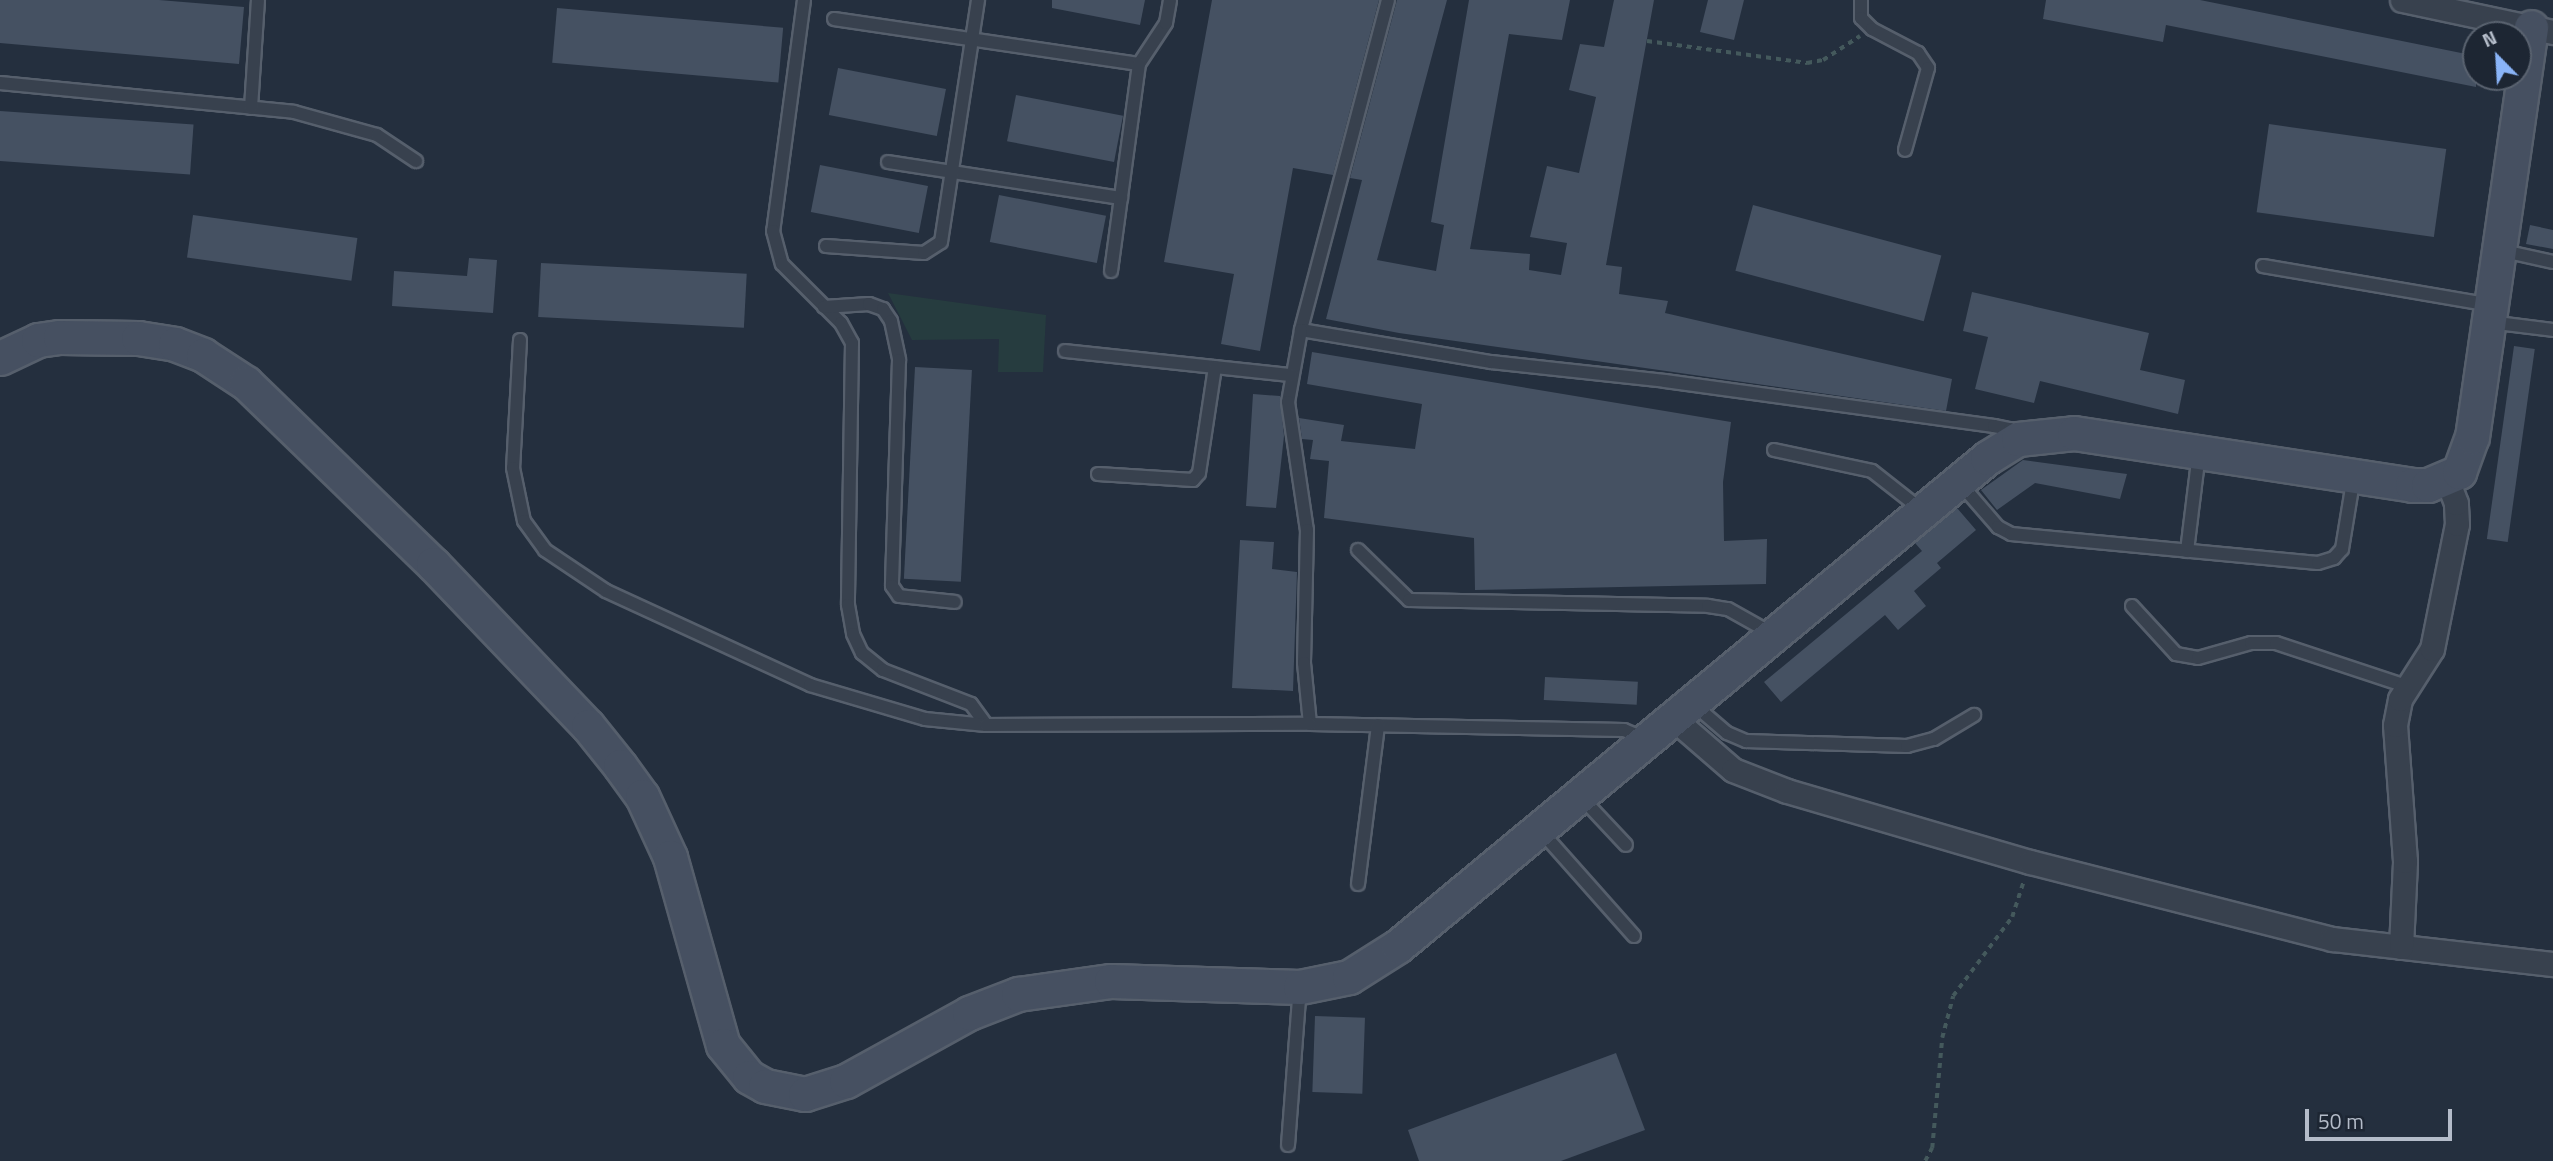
<!DOCTYPE html>
<html>
<head>
<meta charset="utf-8">
<style>
  body { margin:0 }
  #map { position:relative; width:2553px; height:1161px; overflow:hidden; background:#242f3e; font-family:"Titillium Web",sans-serif }
  div>[style] { position:absolute }
  [style*='--x'] { left:calc(var(--x)*1px); top:calc(var(--y)*1px); width:calc(var(--w)*1px); rotate:calc(var(--a)*1deg) }
  .green>* { inset:0; background:#263c3f }
  .building>* { inset:0; background:#455162; transform-origin:0 0 }
  .path>* { height:3.5px; margin-top:-1.75px; transform-origin:0; background:repeating-linear-gradient(90deg,#44595c 0 5px,transparent 0 10px) }
  .roads { filter:drop-shadow(2px 0 #565f6c) drop-shadow(-2px 0 #565f6c) drop-shadow(0 2px #565f6c) drop-shadow(0 -2px #565f6c) }
  .lane>* { height:12px; margin:-6px; padding:0 6px; transform-origin:6px; border-radius:6px; background:#38414e }
  .street>* { height:23px; margin:-11.5px; padding:0 11.5px; transform-origin:11.5px; border-radius:11.5px; background:#38414e }
  .secondary>* { height:33px; margin:-16.5px; padding:0 16.5px; transform-origin:16.5px; border-radius:16.5px; background:#465061 }
  span { translate:-50% -50%; white-space:nowrap; text-align:center; line-height:1.15; -webkit-text-stroke:7px #1d2633; paint-order:stroke }
  .north { position:absolute; left:2462px; top:21px; width:70px; height:70px; box-sizing:border-box; background:#1d2633; border:2px solid #59626f; border-radius:50%; rotate:336deg; font-size:19px; font-weight:700; line-height:28px; text-align:center; color:#b4bcc9 }
  .north::after { content:''; display:block; margin:auto; width:24px; height:32px; background:#8ab4f8; clip-path:polygon(50% 0,100% 100%,50% 72%,0 100%) }
  .scale { position:absolute; left:2305px; top:1109px; width:147px; height:32px; box-sizing:border-box; border:4px solid #b4bcc9; border-top:0; padding-left:9px; font-size:21px; line-height:24px; white-space:nowrap; color:#b4bcc9; -webkit-text-stroke:5px #1d2633; paint-order:stroke }
</style>
</head>
<body>
<div id="map">
  <div class="green">
    <i style="clip-path:polygon(888px 293px,1046px 315px,1043px 372px,998px 372px,999px 339px,912px 340px)"></i>
  </div>
  <div class="building">
    <i style="clip-path:polygon(0 0,159px 0,244px 7px,239px 64px,0 43px)"></i>
    <i style="clip-path:polygon(1052px 0,1145px 0,1140px 25px,1052px 8px)"></i>
    <i style="clip-path:polygon(1212px 0,1379px 0,1333px 175px,1293px 168px,1260px 351px,1221px 344px,1234px 274px,1164px 262px)"></i>
    <i style="clip-path:polygon(1397px 0,1447px 0,1377px 260px,1436px 271px,1444px 225px,1431px 222px,1469px 0,1570px 0,1562px 40px,1509px 34px,1470px 249px,1530px 254px,1529px 270px,1561px 275px,1567px 243px,1530px 237px,1547px 166px,1579px 173px,1596px 97px,1569px 90px,1580px 44px,1604px 47px,1614px 0,1654px 0,1606px 265px,1622px 267px,1619px 294px,1668px 301px,1665px 313px,1952px 379px,1946px 411px,1399px 333px,1326px 319px,1362px 180px,1350px 178px)"></i>
    <i style="clip-path:polygon(1708px 0,1744px 0,1734px 40px,1700px 32px)"></i>
    <i style="clip-path:polygon(2046px 0,2200px 0,2476px 56px,2476px 87px,2166px 25px,2163px 42px,2043px 19px)"></i>
    <i style="left:557px;top:8px;width:227px;height:55px;rotate:5deg"></i>
    <i style="left:838px;top:68px;width:110px;height:48px;rotate:11deg"></i>
    <i style="left:1016px;top:95px;width:109px;height:47px;rotate:11deg"></i>
    <i style="left:0;top:111px;width:194px;height:50px;rotate:4deg"></i>
    <i style="left:2269px;top:124px;width:179px;height:89px;rotate:8deg"></i>
    <i style="left:820px;top:165px;width:110px;height:48px;rotate:11deg"></i>
    <i style="left:999px;top:195px;width:109px;height:48px;rotate:11deg"></i>
    <i style="left:1753px;top:205px;width:195px;height:68px;rotate:15deg"></i>
    <i style="left:193px;top:215px;width:166px;height:43px;rotate:8deg"></i>
    <i style="clip-path:polygon(2530px 225px,2553px 230px,2553px 249px,2526px 244px)"></i>
    <i style="clip-path:polygon(469px 258px,497px 260px,493px 313px,392px 306px,394px 271px,467px 276px)"></i>
    <i style="left:541px;top:263px;width:206px;height:54px;rotate:3deg"></i>
    <i style="clip-path:polygon(1972px 292px,2149px 333px,2140px 370px,2185px 380px,2178px 414px,2040px 381px,2034px 403px,1975px 389px,1988px 337px,1963px 331px)"></i>
    <i style="left:2514px;top:346px;width:21px;height:195px;rotate:8deg"></i>
    <i style="clip-path:polygon(1312px 352px,1731px 422px,1723px 482px,1724px 541px,1767px 539px,1766px 584px,1475px 590px,1474px 538px,1324px 518px,1329px 461px,1310px 459px,1313px 440px,1302px 439px,1299px 418px,1344px 425px,1341px 441px,1415px 449px,1422px 404px,1307px 384px)"></i>
    <i style="left:915px;top:367px;width:57px;height:212px;rotate:3deg"></i>
    <i style="clip-path:polygon(1253px 394px,1280px 396px,1284px 436px,1276px 508px,1246px 506px)"></i>
    <i style="clip-path:polygon(2023px 460px,2127px 474px,2120px 499px,2035px 483px,1997px 510px,1981px 490px)"></i>
    <i style="clip-path:polygon(1957px 508px,1976px 530px,1937px 563px,1941px 568px,1914px 591px,1926px 606px,1898px 630px,1885px 615px,1781px 702px,1764px 682px,1922px 551px,1915px 543px)"></i>
    <i style="clip-path:polygon(1240px 540px,1274px 542px,1272px 569px,1297px 572px,1293px 691px,1232px 688px)"></i>
    <i style="left:1545px;top:677px;width:93px;height:23px;rotate:3deg"></i>
    <i style="left:1315px;top:1016px;width:50px;height:76px;rotate:2deg"></i>
    <i style="clip-path:polygon(1616px 1053px,1645px 1130px,1561px 1161px,1419px 1161px,1408px 1130px)"></i>
  </div>
  <div class="path">
    <i style="--x:1647;--y:41;--w:162;--a:7.8"></i>
    <i style="--x:1807;--y:63;--w:16;--a:-11"></i>
    <i style="--x:1823;--y:60;--w:44;--a:-33"></i>
    <i style="--x:1925;--y:1161;--w:15;--a:-62"></i>
    <i style="--x:1932;--y:1148;--w:110;--a:-84.8"></i>
    <i style="--x:1942;--y:1038;--w:43;--a:-75.3"></i>
    <i style="--x:1953;--y:996;--w:99;--a:-53.2"></i>
    <i style="--x:2012;--y:917;--w:39;--a:-72"></i>
  </div>
  <div class="roads">
    <div class="lane">
      <i style="--x:804;--y:0;--w:233;--a:97.6"></i>
      <i style="--x:773;--y:231;--w:34;--a:75"></i>
      <i style="--x:782;--y:264;--w:83;--a:45"></i>
      <i style="--x:841;--y:323;--w:23;--a:61"></i>
      <i style="--x:852;--y:343;--w:262;--a:90.9"></i>
      <i style="--x:848;--y:605;--w:29;--a:80"></i>
      <i style="--x:853;--y:634;--w:21;--a:65"></i>
      <i style="--x:862;--y:653;--w:27;--a:39"></i>
      <i style="--x:883;--y:670;--w:94;--a:21.1"></i>
      <i style="--x:971;--y:704;--w:26;--a:54"></i>
      <i style="--x:1388;--y:0;--w:341;--a:104.8"></i>
      <i style="--x:1301;--y:330;--w:193;--a:9.6"></i>
      <i style="--x:1491;--y:362;--w:175;--a:6.2"></i>
      <i style="--x:1665;--y:381;--w:332;--a:7.8"></i>
      <i style="--x:1994;--y:426;--w:16;--a:11"></i>
      <i style="--x:2010;--y:429;--w:10;--a:53"></i>
      <i style="--x:1861;--y:0;--w:18;--a:90"></i>
      <i style="--x:1861;--y:18;--w:16;--a:45"></i>
      <i style="--x:1872;--y:29;--w:52;--a:27.6"></i>
      <i style="--x:1918;--y:53;--w:18;--a:56"></i>
      <i style="--x:1928;--y:68;--w:85;--a:105.7"></i>
      <i style="--x:834;--y:19;--w:308;--a:8.4"></i>
      <i style="--x:1139;--y:64;--w:49;--a:-56.6"></i>
      <i style="--x:1166;--y:23;--w:23;--a:-80"></i>
      <i style="--x:0;--y:83;--w:295;--a:5.6"></i>
      <i style="--x:294;--y:112;--w:86;--a:15.5"></i>
      <i style="--x:377;--y:135;--w:47;--a:33.7"></i>
      <i style="--x:251;--y:108;--w:108;--a:-86.3"></i>
      <i style="--x:888;--y:162;--w:236;--a:8.8"></i>
      <i style="--x:826;--y:246;--w:98;--a:4.1"></i>
      <i style="--x:924;--y:253;--w:20;--a:-33"></i>
      <i style="--x:941;--y:242;--w:245;--a:-81.3"></i>
      <i style="--x:2499;--y:250;--w:55;--a:12.5"></i>
      <i style="--x:2263;--y:266;--w:230;--a:9.7"></i>
      <i style="--x:1111;--y:271;--w:209;--a:-82.3"></i>
      <i style="--x:824;--y:307;--w:45;--a:-3.8"></i>
      <i style="--x:869;--y:304;--w:15;--a:20"></i>
      <i style="--x:883;--y:309;--w:14;--a:56"></i>
      <i style="--x:891;--y:321;--w:40;--a:78"></i>
      <i style="--x:899;--y:360;--w:226;--a:91.8"></i>
      <i style="--x:892;--y:586;--w:12;--a:55"></i>
      <i style="--x:899;--y:596;--w:56;--a:6.1"></i>
      <i style="--x:2489;--y:322;--w:64;--a:7.1"></i>
      <i style="--x:1301;--y:330;--w:73;--a:100.2"></i>
      <i style="--x:1288;--y:402;--w:129;--a:81.6"></i>
      <i style="--x:1307;--y:530;--w:133;--a:91.3"></i>
      <i style="--x:1304;--y:663;--w:61;--a:84.4"></i>
      <i style="--x:1310;--y:724;--w:314;--a:1.1"></i>
      <i style="--x:1624;--y:730;--w:15;--a:23"></i>
      <i style="--x:520;--y:340;--w:128;--a:93.1"></i>
      <i style="--x:513;--y:468;--w:54;--a:78.3"></i>
      <i style="--x:524;--y:521;--w:36;--a:54"></i>
      <i style="--x:545;--y:550;--w:73;--a:33.9"></i>
      <i style="--x:606;--y:591;--w:225;--a:24.7"></i>
      <i style="--x:810;--y:685;--w:120;--a:16.5"></i>
      <i style="--x:925;--y:719;--w:61;--a:5.6"></i>
      <i style="--x:986;--y:725;--w:324;--a:-0.2"></i>
      <i style="--x:1065;--y:351;--w:227;--a:6.1"></i>
      <i style="--x:1774;--y:450;--w:100;--a:12.1"></i>
      <i style="--x:1872;--y:471;--w:65;--a:38.1"></i>
      <i style="--x:1098;--y:474;--w:95;--a:3.6"></i>
      <i style="--x:1193;--y:480;--w:9;--a:-49"></i>
      <i style="--x:1199;--y:473;--w:107;--a:-81.4"></i>
      <i style="--x:1959;--y:482;--w:60;--a:49.1"></i>
      <i style="--x:1998;--y:527;--w:15;--a:28"></i>
      <i style="--x:2011;--y:534;--w:308;--a:5.4"></i>
      <i style="--x:2318;--y:563;--w:17;--a:-17"></i>
      <i style="--x:2334;--y:558;--w:12;--a:-48"></i>
      <i style="--x:2342;--y:549;--w:74;--a:-80.7"></i>
      <i style="--x:1358;--y:550;--w:71;--a:44.4"></i>
      <i style="--x:1409;--y:600;--w:299;--a:1.1"></i>
      <i style="--x:1708;--y:606;--w:20;--a:9"></i>
      <i style="--x:1728;--y:609;--w:49;--a:29.2"></i>
      <i style="--x:2187;--y:551;--w:99;--a:-83"></i>
      <i style="--x:2132;--y:606;--w:65;--a:47.5"></i>
      <i style="--x:2176;--y:654;--w:22;--a:10"></i>
      <i style="--x:2198;--y:658;--w:55;--a:-15.8"></i>
      <i style="--x:2251;--y:643;--w:25;--a:0"></i>
      <i style="--x:2276;--y:643;--w:140;--a:18.3"></i>
      <i style="--x:1692;--y:703;--w:46;--a:40.6"></i>
      <i style="--x:1727;--y:733;--w:21;--a:23"></i>
      <i style="--x:1746;--y:741;--w:161;--a:1.8"></i>
      <i style="--x:1907;--y:746;--w:28;--a:-15"></i>
      <i style="--x:1934;--y:739;--w:47;--a:-31"></i>
      <i style="--x:1580;--y:796;--w:67;--a:46.8"></i>
      <i style="--x:1539;--y:829;--w:143;--a:48.4"></i>
      <i style="--x:1358;--y:884;--w:160;--a:-82.8"></i>
      <i style="--x:1288;--y:1145;--w:158;--a:-85.7"></i>
    </div>
    <div class="street">
      <i style="--x:2402;--y:0;--w:154;--a:12"></i>
      <i style="--x:1673;--y:718;--w:79;--a:40.9"></i>
      <i style="--x:1733;--y:770;--w:58;--a:21.3"></i>
      <i style="--x:1787;--y:791;--w:253;--a:16.3"></i>
      <i style="--x:2030;--y:862;--w:312;--a:14.3"></i>
      <i style="--x:2332;--y:939;--w:222;--a:6.5"></i>
      <i style="--x:2401;--y:947;--w:86;--a:-87.3"></i>
      <i style="--x:2405;--y:861;--w:136;--a:-94.2"></i>
      <i style="--x:2395;--y:725;--w:26;--a:-79"></i>
      <i style="--x:2400;--y:699;--w:59;--a:-57.4"></i>
      <i style="--x:2432;--y:649;--w:127;--a:-78.7"></i>
      <i style="--x:2457;--y:524;--w:21;--a:-93"></i>
      <i style="--x:2456;--y:503;--w:25;--a:-111"></i>
    </div>
    <div class="secondary">
      <i style="--x:0;--y:358;--w:42;--a:-25.3"></i>
      <i style="--x:38;--y:340;--w:22;--a:-8"></i>
      <i style="--x:60;--y:337;--w:78;--a:0.7"></i>
      <i style="--x:138;--y:338;--w:37;--a:9"></i>
      <i style="--x:175;--y:344;--w:30;--a:21"></i>
      <i style="--x:203;--y:355;--w:51;--a:33.1"></i>
      <i style="--x:246;--y:383;--w:260;--a:44.1"></i>
      <i style="--x:433;--y:564;--w:224;--a:46.3"></i>
      <i style="--x:588;--y:726;--w:51;--a:51.3"></i>
      <i style="--x:620;--y:766;--w:37;--a:54"></i>
      <i style="--x:642;--y:796;--w:67;--a:65.3"></i>
      <i style="--x:670;--y:857;--w:195;--a:74.3"></i>
      <i style="--x:723;--y:1045;--w:41;--a:50.9"></i>
      <i style="--x:749;--y:1077;--w:18;--a:29"></i>
      <i style="--x:765;--y:1086;--w:41;--a:11.3"></i>
      <i style="--x:805;--y:1094;--w:43;--a:-17.6"></i>
      <i style="--x:846;--y:1081;--w:141;--a:-28.9"></i>
      <i style="--x:969;--y:1013;--w:53;--a:-21.2"></i>
      <i style="--x:1018;--y:994;--w:94;--a:-8"></i>
      <i style="--x:1111;--y:981;--w:189;--a:1.8"></i>
      <i style="--x:1300;--y:987;--w:50;--a:-11.5"></i>
      <i style="--x:1349;--y:977;--w:58;--a:-32.3"></i>
      <i style="--x:1398;--y:946;--w:765;--a:-39.64"></i>
      <i style="--x:1987;--y:458;--w:36;--a:-32"></i>
      <i style="--x:2018;--y:439;--w:56;--a:-6.1"></i>
      <i style="--x:2074;--y:433;--w:342;--a:8.7"></i>
      <i style="--x:2412;--y:485;--w:16;--a:0"></i>
      <i style="--x:2428;--y:485;--w:34;--a:-23"></i>
      <i style="--x:2459;--y:472;--w:37;--a:-70"></i>
      <i style="--x:2472;--y:437;--w:414;--a:-81.8"></i>
    </div>
  </div>
  <div class="north">N</div>
  <div class="scale">50 m</div>
</div>
</body>
</html>
